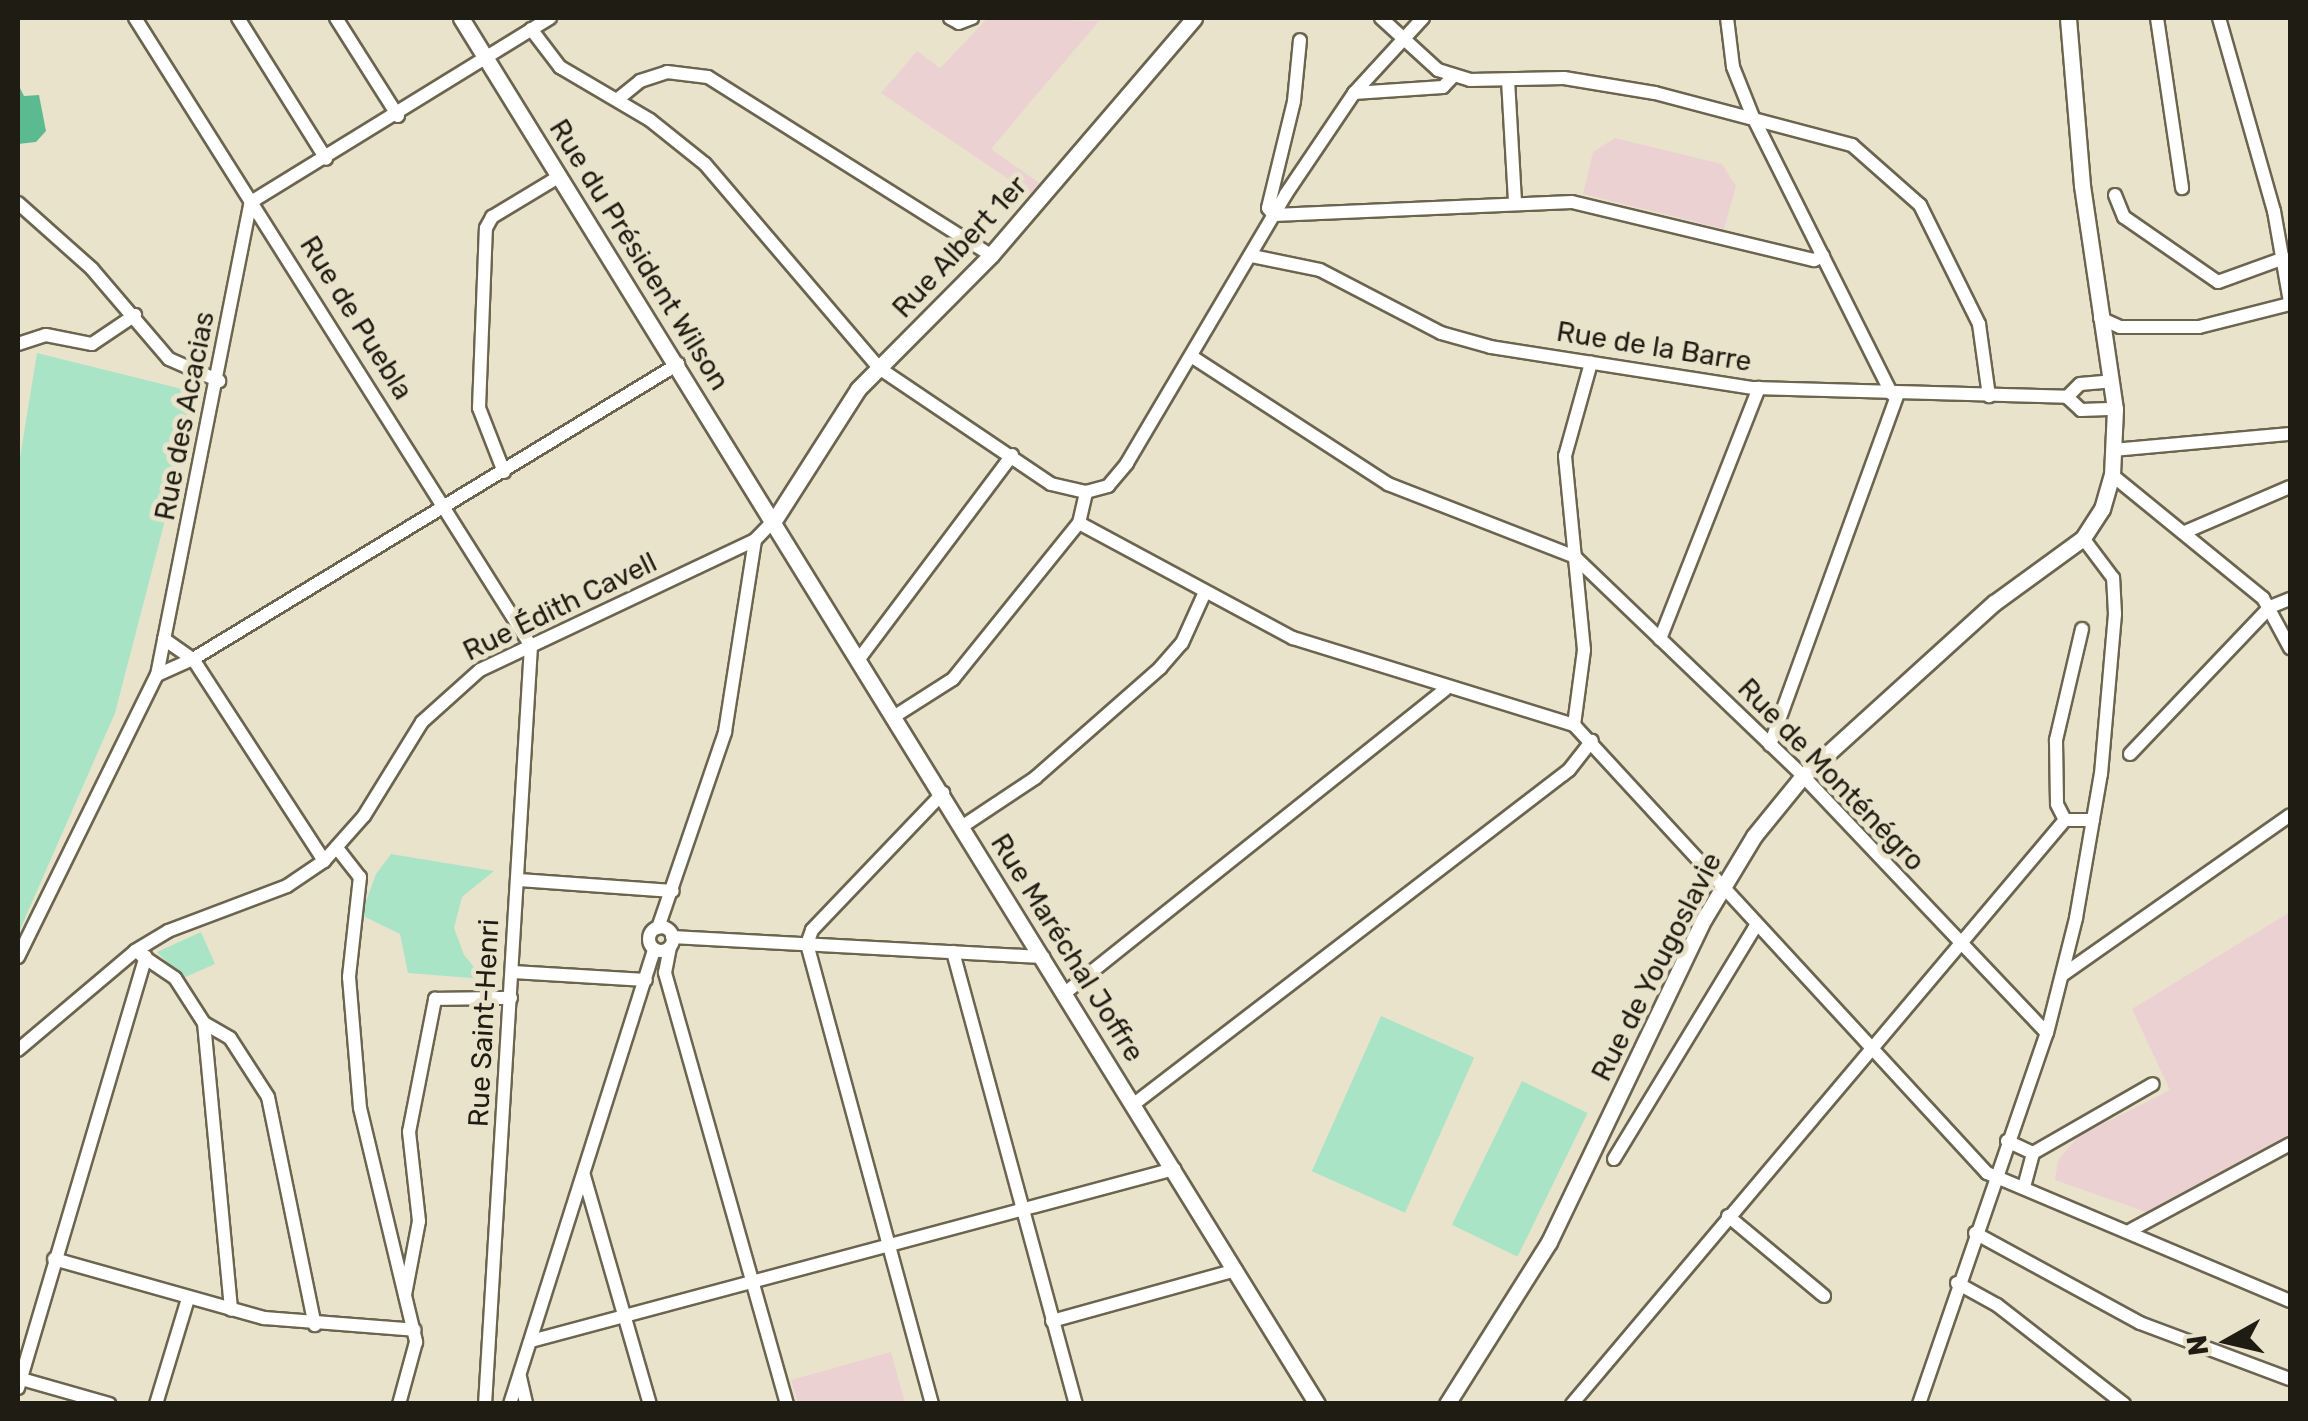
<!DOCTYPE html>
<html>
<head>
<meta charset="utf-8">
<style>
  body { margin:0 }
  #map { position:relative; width:2308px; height:1421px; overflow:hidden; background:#eae3cb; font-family:Rubik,sans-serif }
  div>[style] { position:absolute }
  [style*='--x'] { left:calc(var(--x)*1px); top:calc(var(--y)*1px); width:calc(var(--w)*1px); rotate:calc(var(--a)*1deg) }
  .education>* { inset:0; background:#ecd1d3 }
  .green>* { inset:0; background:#a9e4c7; transform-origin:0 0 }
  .forest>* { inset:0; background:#5bba90 }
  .roads { filter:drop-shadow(2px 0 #6b6550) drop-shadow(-2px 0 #6b6550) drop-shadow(0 2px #6b6550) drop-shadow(0 -2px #6b6550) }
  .minor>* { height:12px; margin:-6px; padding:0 6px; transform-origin:6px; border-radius:6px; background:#fff }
  .minor>.ring { margin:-6px; padding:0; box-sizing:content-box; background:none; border:12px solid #fff; border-radius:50% }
  .major>* { height:15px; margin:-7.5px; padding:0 7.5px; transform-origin:7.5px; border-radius:7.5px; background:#fff }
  span { translate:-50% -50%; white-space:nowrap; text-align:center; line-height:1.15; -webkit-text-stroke:10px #eae3cb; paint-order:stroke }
  .street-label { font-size:28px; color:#1f1c13 }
  .frame { position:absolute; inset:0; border:20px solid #1f1c13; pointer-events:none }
  .north { position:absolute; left:2178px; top:1291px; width:100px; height:100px; -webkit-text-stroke:8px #eae3cb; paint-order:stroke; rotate:262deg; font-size:28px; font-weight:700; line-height:40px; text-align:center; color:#1f1c13 }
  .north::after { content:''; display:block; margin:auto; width:35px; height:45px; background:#1f1c13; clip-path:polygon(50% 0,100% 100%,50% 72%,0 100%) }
</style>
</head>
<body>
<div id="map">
  <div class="education">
    <i style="clip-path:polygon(988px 18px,1099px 21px,991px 149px,1041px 184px,1032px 195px,881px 93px,917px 51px,940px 68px)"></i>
    <i style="clip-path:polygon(1615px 138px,1722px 164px,1736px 186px,1724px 229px,1583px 194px,1593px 152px)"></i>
    <i style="clip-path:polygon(2290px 912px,2290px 1134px,2146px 1212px,2055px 1180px,2058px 1160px,2079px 1136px,2170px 1090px,2132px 1009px)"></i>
    <i style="clip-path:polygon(891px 1352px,905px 1403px,798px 1403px,791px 1380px)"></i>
  </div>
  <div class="green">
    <i style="clip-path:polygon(37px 353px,198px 393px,115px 713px,18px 934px,18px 470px)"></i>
    <i style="clip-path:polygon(391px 854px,494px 871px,462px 897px,454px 928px,464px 955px,484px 979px,408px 973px,400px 934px,361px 915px,376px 874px)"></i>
    <i style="clip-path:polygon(201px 932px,215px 964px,183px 978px,157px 952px)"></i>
    <i style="left:1381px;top:1016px;width:102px;height:170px;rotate:24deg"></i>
    <i style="left:1522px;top:1081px;width:73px;height:160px;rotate:26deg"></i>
  </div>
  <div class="forest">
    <i style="clip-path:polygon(18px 84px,24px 96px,39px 95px,46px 131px,36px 142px,18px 144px)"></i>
  </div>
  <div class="roads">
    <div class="minor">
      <i style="--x:135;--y:18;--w:742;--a:57.77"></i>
      <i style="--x:531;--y:646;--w:759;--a:93.47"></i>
      <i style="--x:238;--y:18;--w:166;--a:58"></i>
      <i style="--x:336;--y:18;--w:116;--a:57.7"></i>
      <i style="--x:950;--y:18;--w:10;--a:29"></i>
      <i style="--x:959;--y:23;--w:14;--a:-21"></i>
      <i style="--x:1381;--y:18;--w:77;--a:42.4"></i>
      <i style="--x:1438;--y:70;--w:34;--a:17"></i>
      <i style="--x:1470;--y:80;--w:94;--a:-1.2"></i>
      <i style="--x:1564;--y:78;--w:92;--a:9.4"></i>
      <i style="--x:1655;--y:93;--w:204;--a:14.8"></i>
      <i style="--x:1852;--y:145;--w:91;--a:41.4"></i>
      <i style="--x:1920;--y:205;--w:133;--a:63.6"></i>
      <i style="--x:1979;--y:324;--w:73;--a:82.1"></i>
      <i style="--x:1727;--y:18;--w:49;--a:83"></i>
      <i style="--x:1733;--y:67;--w:54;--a:68.2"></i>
      <i style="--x:1753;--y:117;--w:310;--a:63.4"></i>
      <i style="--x:2157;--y:18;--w:172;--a:81.6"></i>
      <i style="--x:2219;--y:18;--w:201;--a:74.1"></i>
      <i style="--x:2274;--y:211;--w:92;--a:80"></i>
      <i style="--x:531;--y:29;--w:48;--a:52.7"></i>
      <i style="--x:560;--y:67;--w:104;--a:30.5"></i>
      <i style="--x:650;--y:120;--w:70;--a:38.7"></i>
      <i style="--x:705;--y:164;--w:268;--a:49.5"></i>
      <i style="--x:879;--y:368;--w:207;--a:34"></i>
      <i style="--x:1051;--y:484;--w:36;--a:13"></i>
      <i style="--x:1086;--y:492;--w:23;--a:-15"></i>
      <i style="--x:1108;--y:486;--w:30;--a:-50"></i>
      <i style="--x:1127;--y:463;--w:312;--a:-59.4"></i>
      <i style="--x:1286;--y:194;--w:122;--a:-56"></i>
      <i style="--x:1354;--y:93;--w:102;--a:-47.4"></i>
      <i style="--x:1508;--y:80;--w:123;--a:86.7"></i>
      <i style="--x:1354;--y:93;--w:89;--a:-3.9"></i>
      <i style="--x:1443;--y:87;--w:16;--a:-47"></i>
      <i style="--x:618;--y:99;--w:28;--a:-39"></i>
      <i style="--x:640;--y:81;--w:28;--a:-18"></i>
      <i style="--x:667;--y:72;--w:41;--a:7"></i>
      <i style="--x:708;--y:77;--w:334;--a:32.2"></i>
      <i style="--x:2115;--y:195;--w:24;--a:68"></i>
      <i style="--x:2124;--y:217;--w:114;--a:34.7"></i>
      <i style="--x:2218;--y:282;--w:70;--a:-20"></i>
      <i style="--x:18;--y:203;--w:99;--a:41.7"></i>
      <i style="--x:92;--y:269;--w:118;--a:49.5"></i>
      <i style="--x:169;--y:359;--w:55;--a:23.7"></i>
      <i style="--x:1274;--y:215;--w:298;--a:-2.5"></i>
      <i style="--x:1572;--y:202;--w:249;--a:13.5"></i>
      <i style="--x:1814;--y:260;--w:10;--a:-24"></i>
      <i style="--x:1274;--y:215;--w:9;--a:-131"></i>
      <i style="--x:1268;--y:208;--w:110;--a:-76.3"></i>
      <i style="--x:1294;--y:101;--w:61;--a:-84.4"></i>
      <i style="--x:1252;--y:256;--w:69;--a:11.6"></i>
      <i style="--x:1320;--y:270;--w:136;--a:27.5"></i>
      <i style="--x:1441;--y:333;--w:52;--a:15.6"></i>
      <i style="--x:1491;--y:347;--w:266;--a:8.9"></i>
      <i style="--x:1754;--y:388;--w:313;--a:1.6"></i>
      <i style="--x:2067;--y:397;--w:19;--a:43"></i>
      <i style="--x:2081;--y:410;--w:34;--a:-2"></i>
      <i style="--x:2100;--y:318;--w:22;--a:24"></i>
      <i style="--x:2120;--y:327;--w:79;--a:0"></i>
      <i style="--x:2199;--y:327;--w:94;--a:-14.2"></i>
      <i style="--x:18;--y:344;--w:29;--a:-18"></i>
      <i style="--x:46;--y:335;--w:47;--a:11.1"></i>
      <i style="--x:92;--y:344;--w:52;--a:-34"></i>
      <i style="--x:1191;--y:356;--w:235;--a:33"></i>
      <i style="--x:1388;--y:484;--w:201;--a:21.3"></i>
      <i style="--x:1575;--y:557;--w:316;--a:43.8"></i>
      <i style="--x:1803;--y:776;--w:354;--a:46.5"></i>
      <i style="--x:2067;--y:397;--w:18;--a:-45"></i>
      <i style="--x:2080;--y:384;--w:32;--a:-5"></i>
      <i style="--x:2113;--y:450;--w:178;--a:-5.2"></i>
      <i style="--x:504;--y:472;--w:69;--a:-111.3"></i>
      <i style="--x:479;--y:408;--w:180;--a:-87.8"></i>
      <i style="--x:486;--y:228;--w:13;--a:-61"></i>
      <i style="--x:492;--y:217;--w:79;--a:-31.1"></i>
      <i style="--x:2112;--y:475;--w:195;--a:39.2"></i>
      <i style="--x:2263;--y:598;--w:57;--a:61.6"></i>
      <i style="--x:1079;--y:523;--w:243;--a:28.3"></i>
      <i style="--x:1293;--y:638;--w:294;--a:17.2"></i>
      <i style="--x:1574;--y:725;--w:609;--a:47.33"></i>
      <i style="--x:1987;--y:1173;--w:329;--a:22.9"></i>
      <i style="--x:2185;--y:532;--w:114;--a:-23.2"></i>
      <i style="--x:164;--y:639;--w:35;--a:35"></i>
      <i style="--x:193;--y:659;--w:241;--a:57"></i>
      <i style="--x:1660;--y:639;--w:270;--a:-68.5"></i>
      <i style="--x:859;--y:659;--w:255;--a:-53.1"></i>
      <i style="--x:157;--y:675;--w:39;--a:-24"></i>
      <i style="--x:193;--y:659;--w:568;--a:-31.31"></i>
      <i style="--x:895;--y:716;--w:69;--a:-32.5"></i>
      <i style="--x:953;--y:679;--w:201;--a:-51.1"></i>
      <i style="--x:1079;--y:523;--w:32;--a:-77"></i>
      <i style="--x:1574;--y:725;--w:76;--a:-82.4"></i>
      <i style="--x:1584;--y:650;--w:195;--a:-95.6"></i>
      <i style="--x:1565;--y:456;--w:97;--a:-74.4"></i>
      <i style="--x:1770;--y:745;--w:374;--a:-70"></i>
      <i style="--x:2130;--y:754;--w:203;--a:-46.4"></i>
      <i style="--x:2270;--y:607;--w:22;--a:-22"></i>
      <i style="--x:2065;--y:820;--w:18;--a:-117"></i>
      <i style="--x:2057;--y:804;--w:64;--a:-90.9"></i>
      <i style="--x:2056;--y:740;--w:114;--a:-76.8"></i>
      <i style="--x:963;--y:826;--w:87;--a:-33.7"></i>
      <i style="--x:1035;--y:778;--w:167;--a:-41.3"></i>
      <i style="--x:1160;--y:668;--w:33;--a:-49"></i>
      <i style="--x:1182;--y:643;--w:56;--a:-65.7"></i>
      <i style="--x:337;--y:848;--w:37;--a:52"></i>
      <i style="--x:360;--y:877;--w:101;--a:96.3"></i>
      <i style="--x:349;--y:977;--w:131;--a:85.2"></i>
      <i style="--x:360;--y:1108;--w:241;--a:76.5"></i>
      <i style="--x:416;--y:1342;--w:64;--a:105.3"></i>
      <i style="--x:519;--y:880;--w:154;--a:4.1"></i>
      <i class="ring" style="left:649px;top:927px;width:12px;height:12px"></i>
      <i style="--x:658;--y:928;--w:207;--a:-71.1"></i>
      <i style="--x:725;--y:732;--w:194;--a:-81.1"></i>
      <i style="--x:672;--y:937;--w:372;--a:3.1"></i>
      <i style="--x:670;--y:947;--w:26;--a:101"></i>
      <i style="--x:665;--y:973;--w:448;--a:74.2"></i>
      <i style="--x:953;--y:952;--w:468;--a:74.8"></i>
      <i style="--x:141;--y:955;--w:41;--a:34.1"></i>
      <i style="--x:175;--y:978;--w:54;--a:57.2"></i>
      <i style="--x:204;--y:1023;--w:288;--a:84.6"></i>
      <i style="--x:18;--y:957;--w:314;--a:-63.8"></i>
      <i style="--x:157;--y:675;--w:482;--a:-78.8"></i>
      <i style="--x:251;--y:202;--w:351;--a:-31.6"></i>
      <i style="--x:513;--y:972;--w:133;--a:3.4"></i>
      <i style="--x:2064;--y:974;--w:276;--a:-35.1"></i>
      <i style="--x:1065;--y:993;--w:486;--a:-38.6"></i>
      <i style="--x:204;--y:1023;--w:30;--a:30"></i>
      <i style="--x:230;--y:1038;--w:70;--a:57.2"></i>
      <i style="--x:268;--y:1097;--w:233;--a:78.4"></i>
      <i style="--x:18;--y:1050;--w:153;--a:-40.2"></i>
      <i style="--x:135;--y:951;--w:39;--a:-31"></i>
      <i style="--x:168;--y:931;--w:127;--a:-20.7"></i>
      <i style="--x:287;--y:886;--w:45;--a:-34"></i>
      <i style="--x:324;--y:861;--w:60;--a:-48.4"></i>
      <i style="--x:364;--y:816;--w:110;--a:-58.3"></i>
      <i style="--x:422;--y:722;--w:78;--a:-41.9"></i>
      <i style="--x:480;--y:670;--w:304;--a:-25.3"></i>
      <i style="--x:755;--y:540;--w:29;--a:-46"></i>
      <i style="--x:1134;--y:1104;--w:548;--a:-37.52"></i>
      <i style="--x:1569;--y:770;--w:37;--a:-52"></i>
      <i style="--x:2007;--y:1141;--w:29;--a:25"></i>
      <i style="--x:2033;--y:1153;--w:138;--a:-29.9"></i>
      <i style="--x:1614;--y:1159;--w:275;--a:-58.7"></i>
      <i style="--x:584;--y:1176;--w:237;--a:73.9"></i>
      <i style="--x:2024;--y:1187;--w:35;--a:-75"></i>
      <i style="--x:1728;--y:1216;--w:125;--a:39.8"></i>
      <i style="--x:2131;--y:1230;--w:181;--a:-28.4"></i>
      <i style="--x:1975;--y:1233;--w:188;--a:28.6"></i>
      <i style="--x:2140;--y:1323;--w:160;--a:20.5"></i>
      <i style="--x:54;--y:1259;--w:218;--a:15.7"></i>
      <i style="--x:264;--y:1318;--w:151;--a:4.5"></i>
      <i style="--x:1957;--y:1283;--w:46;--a:28.8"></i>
      <i style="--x:1997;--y:1305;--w:161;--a:37.9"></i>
      <i style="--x:405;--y:1295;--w:75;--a:-79.3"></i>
      <i style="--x:419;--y:1221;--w:90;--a:-96.4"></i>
      <i style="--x:409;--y:1132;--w:136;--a:-78.9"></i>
      <i style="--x:435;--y:999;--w:76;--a:-0.8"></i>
      <i style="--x:1052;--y:1321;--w:191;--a:-15.5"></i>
      <i style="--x:531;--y:1341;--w:666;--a:-14.98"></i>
      <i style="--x:520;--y:1377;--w:28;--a:77"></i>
      <i style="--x:18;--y:1378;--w:95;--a:15.9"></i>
      <i style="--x:18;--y:1388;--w:450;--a:-73.5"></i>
      <i style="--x:156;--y:1404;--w:110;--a:-73.1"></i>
      <i style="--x:510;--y:1404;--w:477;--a:-72.4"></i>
      <i style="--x:932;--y:1404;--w:477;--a:-105.2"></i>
      <i style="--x:807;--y:944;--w:15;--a:-70"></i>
      <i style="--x:812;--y:930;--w:190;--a:-46.3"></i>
      <i style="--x:1572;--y:1404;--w:764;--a:-49.83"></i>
      <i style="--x:2065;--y:820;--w:28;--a:0"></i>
      <i style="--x:1919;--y:1404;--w:392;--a:-71"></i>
      <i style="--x:2047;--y:1033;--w:119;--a:-75.8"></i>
      <i style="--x:2076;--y:918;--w:146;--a:-80.2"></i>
      <i style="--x:2101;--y:774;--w:161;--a:-85"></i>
      <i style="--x:2115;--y:614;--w:36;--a:-93"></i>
      <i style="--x:2113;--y:578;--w:50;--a:-126.9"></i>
    </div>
    <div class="major">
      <i style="--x:461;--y:18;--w:1629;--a:58.3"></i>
      <i style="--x:775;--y:519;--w:154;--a:-57.4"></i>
      <i style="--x:858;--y:389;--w:189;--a:-45.2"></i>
      <i style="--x:991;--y:255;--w:312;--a:-49.4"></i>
      <i style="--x:1447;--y:1404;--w:191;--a:-57.8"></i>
      <i style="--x:1549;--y:1242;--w:358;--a:-64.4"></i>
      <i style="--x:1704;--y:919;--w:97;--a:-58.9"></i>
      <i style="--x:1754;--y:836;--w:77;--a:-50.8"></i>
      <i style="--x:1803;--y:776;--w:258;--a:-42.2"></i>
      <i style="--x:1994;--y:603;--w:110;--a:-36.1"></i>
      <i style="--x:2083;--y:538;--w:35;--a:-57"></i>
      <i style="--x:2102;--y:509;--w:35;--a:-74"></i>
      <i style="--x:2112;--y:475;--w:66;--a:-87.4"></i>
      <i style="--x:2115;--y:409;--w:226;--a:-98.4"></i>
      <i style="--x:2082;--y:185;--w:168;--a:-94.8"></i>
    </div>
  </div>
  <div class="street-label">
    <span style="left:960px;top:247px;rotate:-47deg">Rue Albert 1er</span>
    <span style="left:639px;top:255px;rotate:58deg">Rue du Président Wilson</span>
    <span style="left:356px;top:318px;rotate:58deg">Rue de Puebla</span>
    <span style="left:1654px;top:347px;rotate:9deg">Rue de la Barre</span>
    <span style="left:185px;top:416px;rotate:-79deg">Rue des Acacias</span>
    <span style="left:560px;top:607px;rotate:-26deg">Rue Édith Cavell</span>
    <span style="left:1831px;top:775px;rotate:46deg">Rue de Monténégro</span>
    <span style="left:1067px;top:948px;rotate:58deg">Rue Maréchal Joffre</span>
    <span style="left:1657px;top:967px;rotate:-63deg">Rue de Yougoslavie</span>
    <span style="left:484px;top:1023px;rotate:-87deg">Rue Saint-Henri</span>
  </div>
  <div class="frame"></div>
  <div class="north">N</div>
</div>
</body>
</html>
